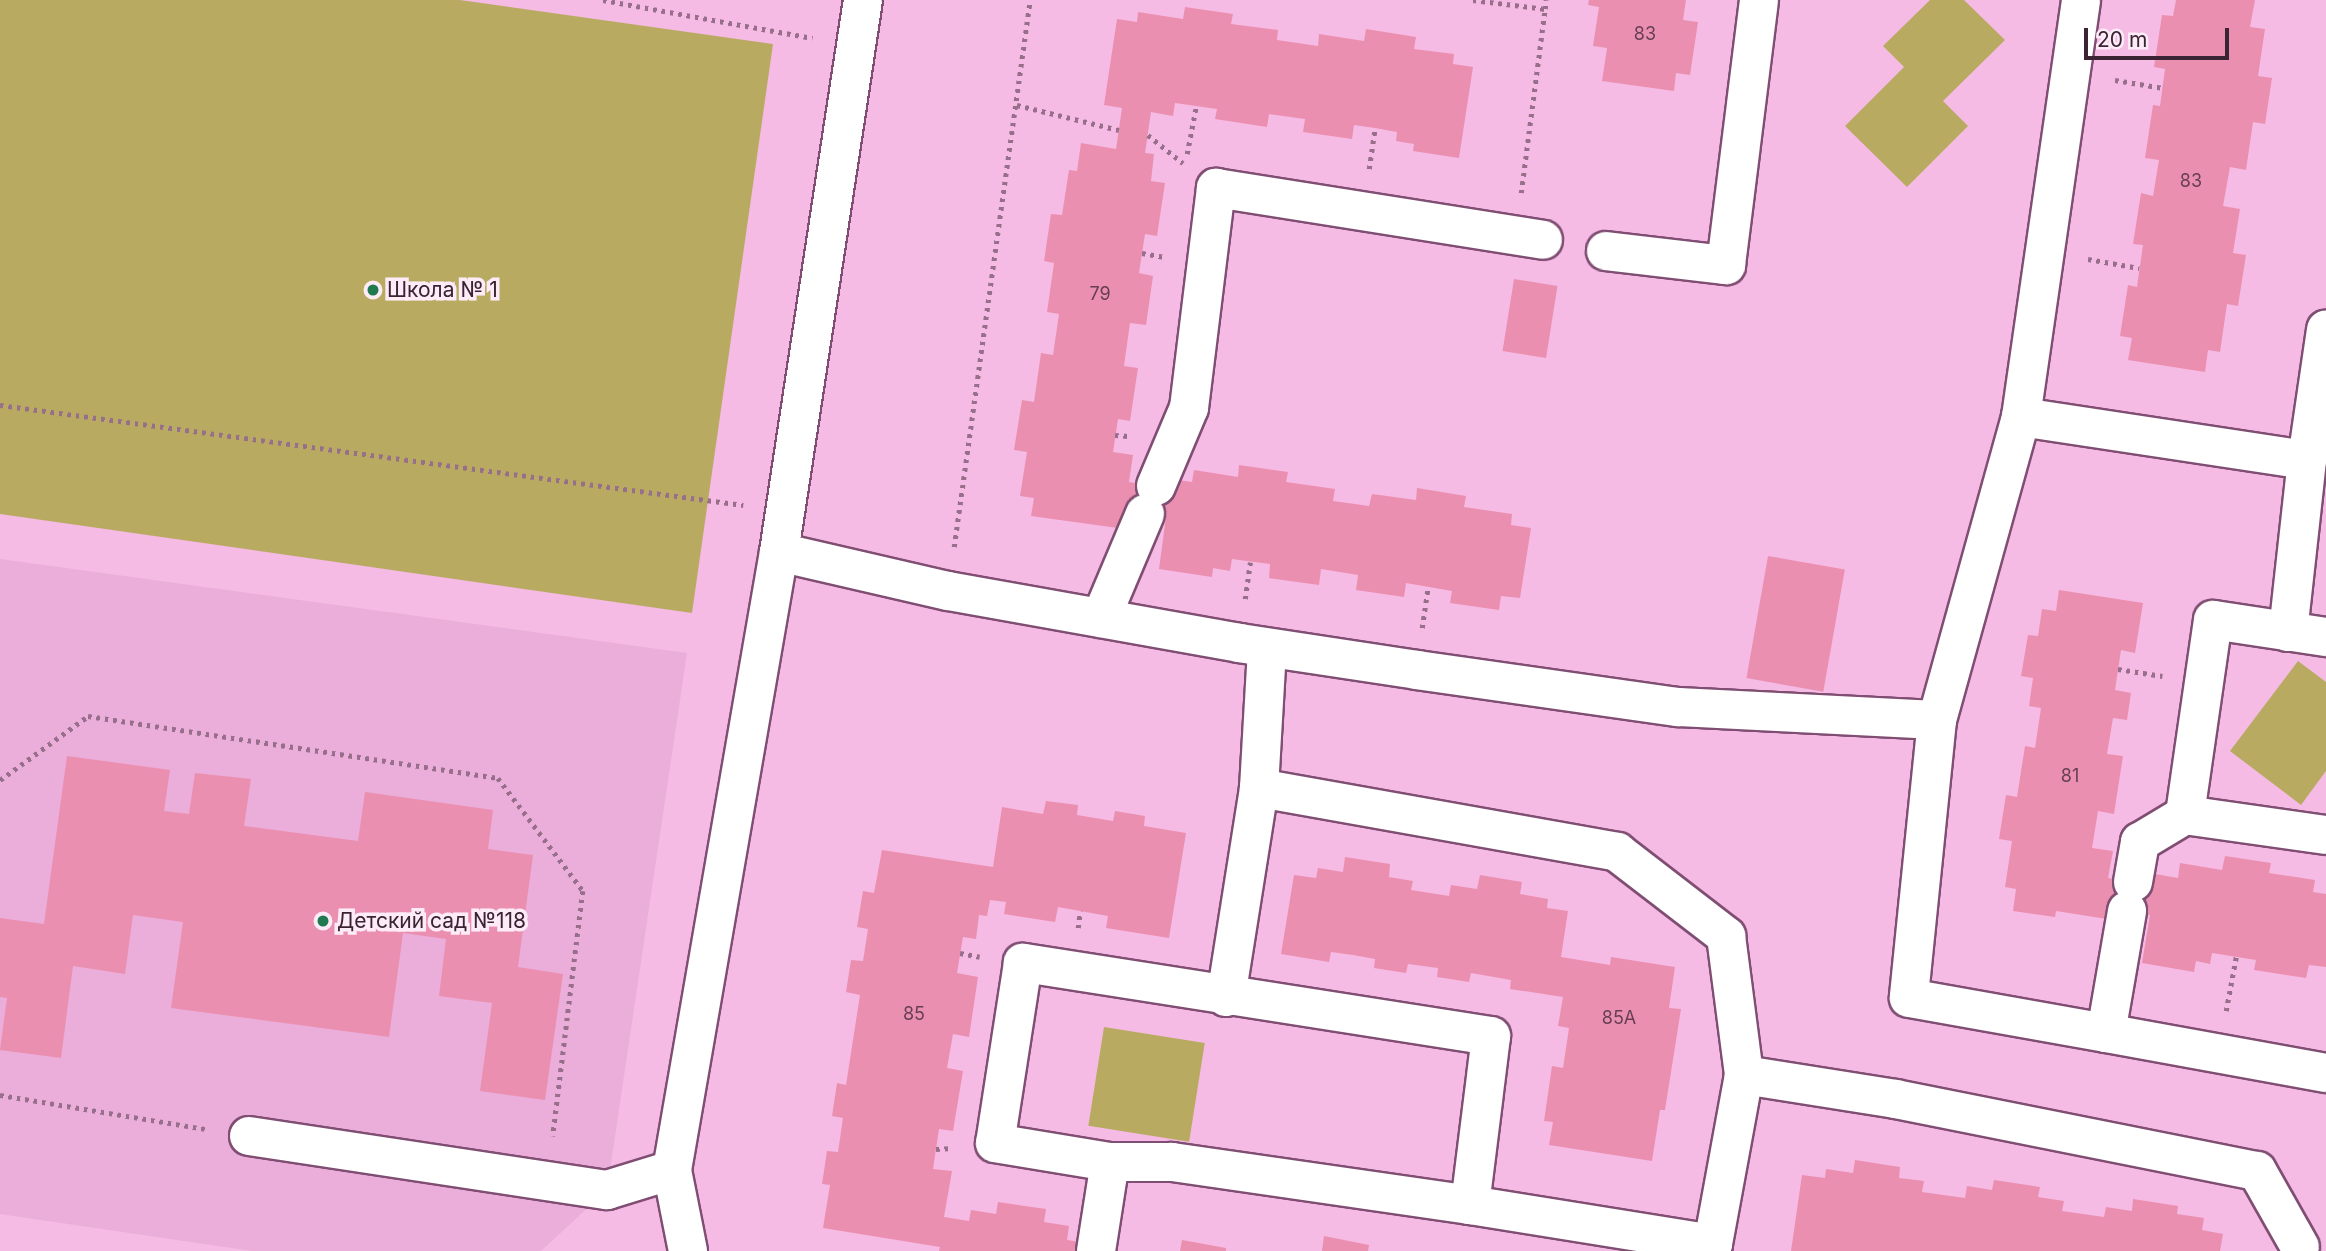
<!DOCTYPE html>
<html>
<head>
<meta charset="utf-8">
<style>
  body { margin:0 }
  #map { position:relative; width:2326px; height:1251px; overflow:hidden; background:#f5bbe4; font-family:Inter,sans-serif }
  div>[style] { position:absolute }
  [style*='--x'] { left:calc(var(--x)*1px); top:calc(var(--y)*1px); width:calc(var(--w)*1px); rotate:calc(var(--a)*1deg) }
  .built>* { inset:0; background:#ebadda }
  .green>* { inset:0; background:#b9aa62; transform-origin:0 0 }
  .building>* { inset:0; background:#eb8fb0; transform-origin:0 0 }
  .path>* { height:4.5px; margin-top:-2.25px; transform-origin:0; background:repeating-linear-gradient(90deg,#976f8b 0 3.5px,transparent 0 8.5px) }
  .roads { filter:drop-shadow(2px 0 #7f4e72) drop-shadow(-2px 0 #7f4e72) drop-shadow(0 2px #7f4e72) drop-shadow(0 -2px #7f4e72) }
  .minor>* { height:38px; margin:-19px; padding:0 19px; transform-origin:19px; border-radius:19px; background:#fff }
  .dots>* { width:19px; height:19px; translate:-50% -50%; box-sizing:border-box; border:4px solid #fdebf7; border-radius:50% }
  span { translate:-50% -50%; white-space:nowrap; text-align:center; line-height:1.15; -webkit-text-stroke:7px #fdebf7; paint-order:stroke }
  .number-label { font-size:18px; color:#663f53 }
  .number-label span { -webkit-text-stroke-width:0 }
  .poi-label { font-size:21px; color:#3a2434 }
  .left { translate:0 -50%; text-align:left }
  .scale { position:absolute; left:2084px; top:28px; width:145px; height:32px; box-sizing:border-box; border:4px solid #3a2434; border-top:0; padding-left:9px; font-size:21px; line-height:24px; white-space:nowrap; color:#3a2434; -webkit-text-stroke:5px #fdebf7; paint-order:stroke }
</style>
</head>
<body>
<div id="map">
  <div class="built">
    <i style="clip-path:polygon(0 559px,687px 653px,607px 1190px,541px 1251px,252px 1251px,0 1214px)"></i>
  </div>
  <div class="green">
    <i style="clip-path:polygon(0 0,460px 0,773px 44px,692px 613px,0 514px)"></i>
    <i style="clip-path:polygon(1930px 0,1964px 0,2005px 40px,1943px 101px,1968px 126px,1907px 187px,1845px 126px,1904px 67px,1883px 46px)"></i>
    <i style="clip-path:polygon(2298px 661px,2326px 682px,2326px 771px,2301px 805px,2230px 751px)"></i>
    <i style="left:1104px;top:1027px;width:102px;height:100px;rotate:9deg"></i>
  </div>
  <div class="building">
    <i style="clip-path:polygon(1589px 0,1686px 0,1683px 20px,1698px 22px,1690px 75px,1676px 73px,1674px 91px,1602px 81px,1607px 48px,1593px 46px,1599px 7px,1588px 5px)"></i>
    <i style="clip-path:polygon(2176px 0,2255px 0,2250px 27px,2265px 29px,2258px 76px,2272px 78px,2265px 124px,2253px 122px,2246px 170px,2230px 167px,2223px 206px,2240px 209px,2233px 253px,2246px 255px,2238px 306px,2227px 304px,2220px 352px,2208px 350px,2205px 372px,2128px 360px,2132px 338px,2120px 336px,2128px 285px,2137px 287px,2143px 245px,2133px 244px,2141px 193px,2153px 196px,2159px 160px,2145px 158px,2153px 105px,2160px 106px,2165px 69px,2154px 67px,2162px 15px,2173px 16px)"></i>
    <i style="clip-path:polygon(1185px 7px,1233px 14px,1231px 24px,1278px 30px,1277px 40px,1318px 46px,1319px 34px,1364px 41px,1366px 29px,1416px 37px,1414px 49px,1454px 54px,1453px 64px,1473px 67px,1459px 158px,1413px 151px,1414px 144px,1396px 141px,1397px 132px,1375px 128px,1354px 125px,1352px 139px,1303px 132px,1305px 119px,1269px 114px,1267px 127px,1215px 119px,1217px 109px,1175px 103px,1173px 116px,1151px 112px,1145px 153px,1154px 154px,1151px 181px,1165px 183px,1157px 236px,1145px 234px,1139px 273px,1153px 276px,1146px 325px,1130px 323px,1124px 366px,1138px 368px,1130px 421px,1118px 419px,1113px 452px,1133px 455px,1129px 482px,1170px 489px,1171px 479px,1192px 482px,1194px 470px,1238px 477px,1239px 465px,1288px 472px,1286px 482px,1335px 489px,1333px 501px,1369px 506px,1372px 494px,1416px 500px,1417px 488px,1466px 496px,1464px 507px,1512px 514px,1511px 525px,1531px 528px,1520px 598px,1501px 596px,1499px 610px,1450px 603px,1452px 591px,1406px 583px,1404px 597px,1356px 590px,1358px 575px,1321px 569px,1319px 585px,1269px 578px,1270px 564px,1232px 559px,1230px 571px,1213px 568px,1212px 577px,1159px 569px,1166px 517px,1145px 514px,1125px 529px,1031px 516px,1034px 498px,1020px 496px,1027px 452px,1014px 450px,1022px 400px,1034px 402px,1041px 353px,1053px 355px,1059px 314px,1047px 312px,1054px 263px,1044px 261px,1051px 214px,1062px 215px,1069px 170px,1077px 171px,1081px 143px,1116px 149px,1122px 108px,1104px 105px,1117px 19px,1137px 22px,1138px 12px,1183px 19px)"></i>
    <i style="left:1514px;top:279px;width:44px;height:73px;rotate:9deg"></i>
    <i style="left:1768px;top:556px;width:78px;height:124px;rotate:10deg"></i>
    <i style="clip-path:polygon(2059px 590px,2143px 603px,2135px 653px,2121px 650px,2115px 690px,2131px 693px,2127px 720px,2113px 718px,2107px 754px,2123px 756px,2114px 814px,2098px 811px,2092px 848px,2113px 851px,2108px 878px,2153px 885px,2155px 874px,2178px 878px,2180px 863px,2222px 870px,2225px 856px,2271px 863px,2269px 873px,2315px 880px,2313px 892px,2326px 894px,2326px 967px,2309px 965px,2306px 978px,2254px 970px,2256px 960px,2212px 953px,2210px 964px,2196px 961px,2194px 972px,2142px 963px,2150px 915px,2109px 908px,2107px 919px,2056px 911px,2055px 917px,2013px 911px,2016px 889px,2005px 887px,2012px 841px,1999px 839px,2006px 795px,2017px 797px,2025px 746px,2035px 748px,2041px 708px,2029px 706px,2033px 678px,2021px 676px,2028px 635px,2038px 636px,2042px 609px,2056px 611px)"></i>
    <i style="clip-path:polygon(67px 756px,170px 770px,164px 811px,189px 814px,195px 773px,251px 779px,244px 826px,358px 841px,365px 792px,493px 810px,488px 849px,533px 855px,518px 967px,563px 974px,545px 1100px,480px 1091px,492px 1003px,439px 996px,446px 939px,403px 933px,389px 1037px,171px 1008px,183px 922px,133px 915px,125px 974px,73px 966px,61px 1058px,0 1050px,7px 998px,0 997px,0 918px,44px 924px)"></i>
    <i style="clip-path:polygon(1046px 801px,1078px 805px,1077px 815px,1113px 821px,1115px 811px,1145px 816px,1144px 826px,1186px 833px,1169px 938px,1106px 928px,1108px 916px,1058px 907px,1055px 922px,1004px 914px,1006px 902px,990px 900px,987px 916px,979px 915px,976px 939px,963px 937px,957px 973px,978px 977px,969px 1037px,953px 1034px,947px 1068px,963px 1071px,953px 1131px,939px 1129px,933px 1169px,952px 1171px,944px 1217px,969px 1221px,971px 1210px,996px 1214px,998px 1202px,1046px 1209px,1044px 1222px,1069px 1226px,1067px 1240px,1087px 1243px,1086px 1251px,939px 1251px,940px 1247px,823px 1228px,830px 1185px,822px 1184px,827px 1151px,838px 1152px,843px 1118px,832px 1116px,837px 1083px,846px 1085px,860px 995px,846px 992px,851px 960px,863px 961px,868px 929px,857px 927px,863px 891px,874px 893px,882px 850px,993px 867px,1002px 807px,1043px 814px)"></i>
    <i style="clip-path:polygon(1345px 857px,1390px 864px,1389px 877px,1413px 881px,1411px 890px,1449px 896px,1451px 885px,1477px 889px,1480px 875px,1522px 882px,1520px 894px,1548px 899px,1547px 908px,1568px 911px,1561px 957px,1610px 965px,1611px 957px,1675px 967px,1669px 1008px,1681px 1009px,1665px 1110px,1660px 1110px,1652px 1161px,1549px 1145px,1553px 1122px,1544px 1121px,1552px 1066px,1563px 1068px,1569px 1028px,1558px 1026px,1563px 997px,1510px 989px,1511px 980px,1471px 973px,1469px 982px,1437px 977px,1438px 968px,1408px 964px,1406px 973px,1374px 968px,1375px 959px,1353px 955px,1331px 952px,1329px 962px,1281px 954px,1294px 875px,1316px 878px,1318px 868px,1343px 872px)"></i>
    <i style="clip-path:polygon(1855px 1160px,1900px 1167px,1899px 1178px,1924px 1181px,1922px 1192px,1965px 1198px,1967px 1186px,1992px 1190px,1994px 1180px,2040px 1187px,2038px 1197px,2064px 1201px,2062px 1211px,2104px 1217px,2106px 1207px,2132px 1211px,2133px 1199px,2178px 1206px,2177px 1214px,2204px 1218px,2202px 1230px,2223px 1234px,2220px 1251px,1791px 1251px,1802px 1175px,1825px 1178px,1826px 1169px,1853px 1173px)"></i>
    <i style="clip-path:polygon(1324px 1236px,1369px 1245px,1368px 1251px,1322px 1251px)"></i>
    <i style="clip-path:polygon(1182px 1240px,1226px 1248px,1226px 1251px,1180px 1251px)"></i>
  </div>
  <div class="path">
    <i style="--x:603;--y:0;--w:213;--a:10.3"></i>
    <i style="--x:1473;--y:0;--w:73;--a:7.1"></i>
    <i style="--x:1545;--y:9;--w:9;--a:-84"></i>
    <i style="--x:2115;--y:80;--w:49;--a:9.5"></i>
    <i style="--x:1017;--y:105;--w:105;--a:13.8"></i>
    <i style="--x:1148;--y:135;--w:45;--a:38.7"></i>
    <i style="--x:1187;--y:154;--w:48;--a:-79.2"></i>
    <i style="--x:1369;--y:169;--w:41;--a:-81.7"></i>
    <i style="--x:1521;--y:193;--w:186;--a:-82.6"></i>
    <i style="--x:1142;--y:253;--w:23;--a:10"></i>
    <i style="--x:2088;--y:259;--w:52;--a:10"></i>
    <i style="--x:0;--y:405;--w:750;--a:7.67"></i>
    <i style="--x:1115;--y:435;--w:13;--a:4"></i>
    <i style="--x:954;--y:547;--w:552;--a:-82.09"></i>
    <i style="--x:1245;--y:599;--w:37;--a:-82"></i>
    <i style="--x:1422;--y:628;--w:41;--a:-81.7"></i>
    <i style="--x:2118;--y:669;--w:45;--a:9"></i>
    <i style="--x:0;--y:780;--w:109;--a:-36"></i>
    <i style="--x:88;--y:716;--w:415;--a:8.6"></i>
    <i style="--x:498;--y:778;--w:141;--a:53"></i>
    <i style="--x:583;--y:891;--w:247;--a:97"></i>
    <i style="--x:1078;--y:928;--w:17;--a:-83"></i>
    <i style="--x:960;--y:953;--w:20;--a:11"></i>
    <i style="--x:2226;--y:1011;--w:55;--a:-79.5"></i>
    <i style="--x:0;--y:1095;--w:209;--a:9.4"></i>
    <i style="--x:936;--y:1149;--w:17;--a:-3"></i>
  </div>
  <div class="roads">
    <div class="minor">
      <i style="--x:1606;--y:251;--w:121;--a:6.7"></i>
      <i style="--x:1726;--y:265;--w:267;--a:-82.9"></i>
      <i style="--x:2021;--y:417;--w:289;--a:8.6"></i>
      <i style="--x:1156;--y:486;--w:85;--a:-67.1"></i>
      <i style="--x:1189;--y:408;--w:222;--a:-83"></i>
      <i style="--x:1216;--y:188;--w:331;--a:9"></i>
      <i style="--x:779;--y:552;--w:173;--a:13"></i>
      <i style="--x:948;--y:591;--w:296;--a:10.1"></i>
      <i style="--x:1239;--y:643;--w:180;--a:8.6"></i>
      <i style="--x:1417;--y:670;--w:264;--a:8.1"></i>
      <i style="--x:1678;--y:707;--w:259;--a:2.9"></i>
      <i style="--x:1937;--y:720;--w:314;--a:-74.5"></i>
      <i style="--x:2021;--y:417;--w:421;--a:-81.8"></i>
      <i style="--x:1101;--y:618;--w:113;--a:-67.1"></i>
      <i style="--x:2288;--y:632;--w:173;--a:-83.7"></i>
      <i style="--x:2307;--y:460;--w:132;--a:-81.7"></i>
      <i style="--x:2326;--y:637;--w:114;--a:-171.4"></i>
      <i style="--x:2213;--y:620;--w:197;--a:98.2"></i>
      <i style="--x:2185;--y:815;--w:142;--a:8.1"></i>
      <i style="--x:1937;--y:720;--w:279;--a:95.8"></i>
      <i style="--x:1909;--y:998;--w:200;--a:10.1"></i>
      <i style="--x:2106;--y:1033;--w:124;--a:-80.2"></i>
      <i style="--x:1259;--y:788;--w:364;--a:10.1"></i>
      <i style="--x:1617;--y:852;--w:138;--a:37.6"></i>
      <i style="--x:1726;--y:936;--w:140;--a:82.6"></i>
      <i style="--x:1744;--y:1075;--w:172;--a:100.4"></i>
      <i style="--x:2133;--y:882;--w:41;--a:-80.1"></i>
      <i style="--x:2140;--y:842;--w:52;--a:-31"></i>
      <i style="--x:1226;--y:997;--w:212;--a:-81"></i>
      <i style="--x:1259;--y:788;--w:140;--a:-86.7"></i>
      <i style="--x:2106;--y:1033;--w:224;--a:10.3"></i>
      <i style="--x:1744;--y:1075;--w:154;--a:9"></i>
      <i style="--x:1896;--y:1099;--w:368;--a:11.3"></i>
      <i style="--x:2257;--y:1171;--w:87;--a:60.5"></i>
      <i style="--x:249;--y:1136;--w:362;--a:8.6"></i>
      <i style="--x:607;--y:1190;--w:68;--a:-17.1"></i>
      <i style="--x:1470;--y:1205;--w:246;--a:9.1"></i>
      <i style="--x:1713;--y:1244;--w:7;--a:106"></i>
      <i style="--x:688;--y:1251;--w:83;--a:-101.2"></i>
      <i style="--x:672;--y:1170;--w:627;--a:-80.18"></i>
      <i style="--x:779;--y:552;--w:558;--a:-81.35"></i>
      <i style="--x:1096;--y:1251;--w:90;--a:-81.1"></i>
      <i style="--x:1110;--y:1162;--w:62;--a:0"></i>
      <i style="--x:1172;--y:1162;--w:301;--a:8.2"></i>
      <i style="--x:1470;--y:1205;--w:170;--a:-82.9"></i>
      <i style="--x:1491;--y:1036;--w:474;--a:-171.1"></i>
      <i style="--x:1023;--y:963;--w:182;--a:98.8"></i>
      <i style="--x:995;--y:1143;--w:117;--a:9.4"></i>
    </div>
  </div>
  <div class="dots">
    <i style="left:373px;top:290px;background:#217a4f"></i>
    <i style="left:323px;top:921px;background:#217a4f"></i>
  </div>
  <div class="number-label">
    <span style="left:1645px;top:34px">83</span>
    <span style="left:2191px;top:181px">83</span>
    <span style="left:1100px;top:294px">79</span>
    <span style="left:2070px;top:776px">81</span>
    <span style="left:914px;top:1014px">85</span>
    <span style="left:1619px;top:1018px">85А</span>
  </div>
  <div class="poi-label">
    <span class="left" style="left:387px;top:290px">Школа № 1</span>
    <span class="left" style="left:337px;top:921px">Детский сад №118</span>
  </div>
  <div class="scale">20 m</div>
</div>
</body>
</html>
